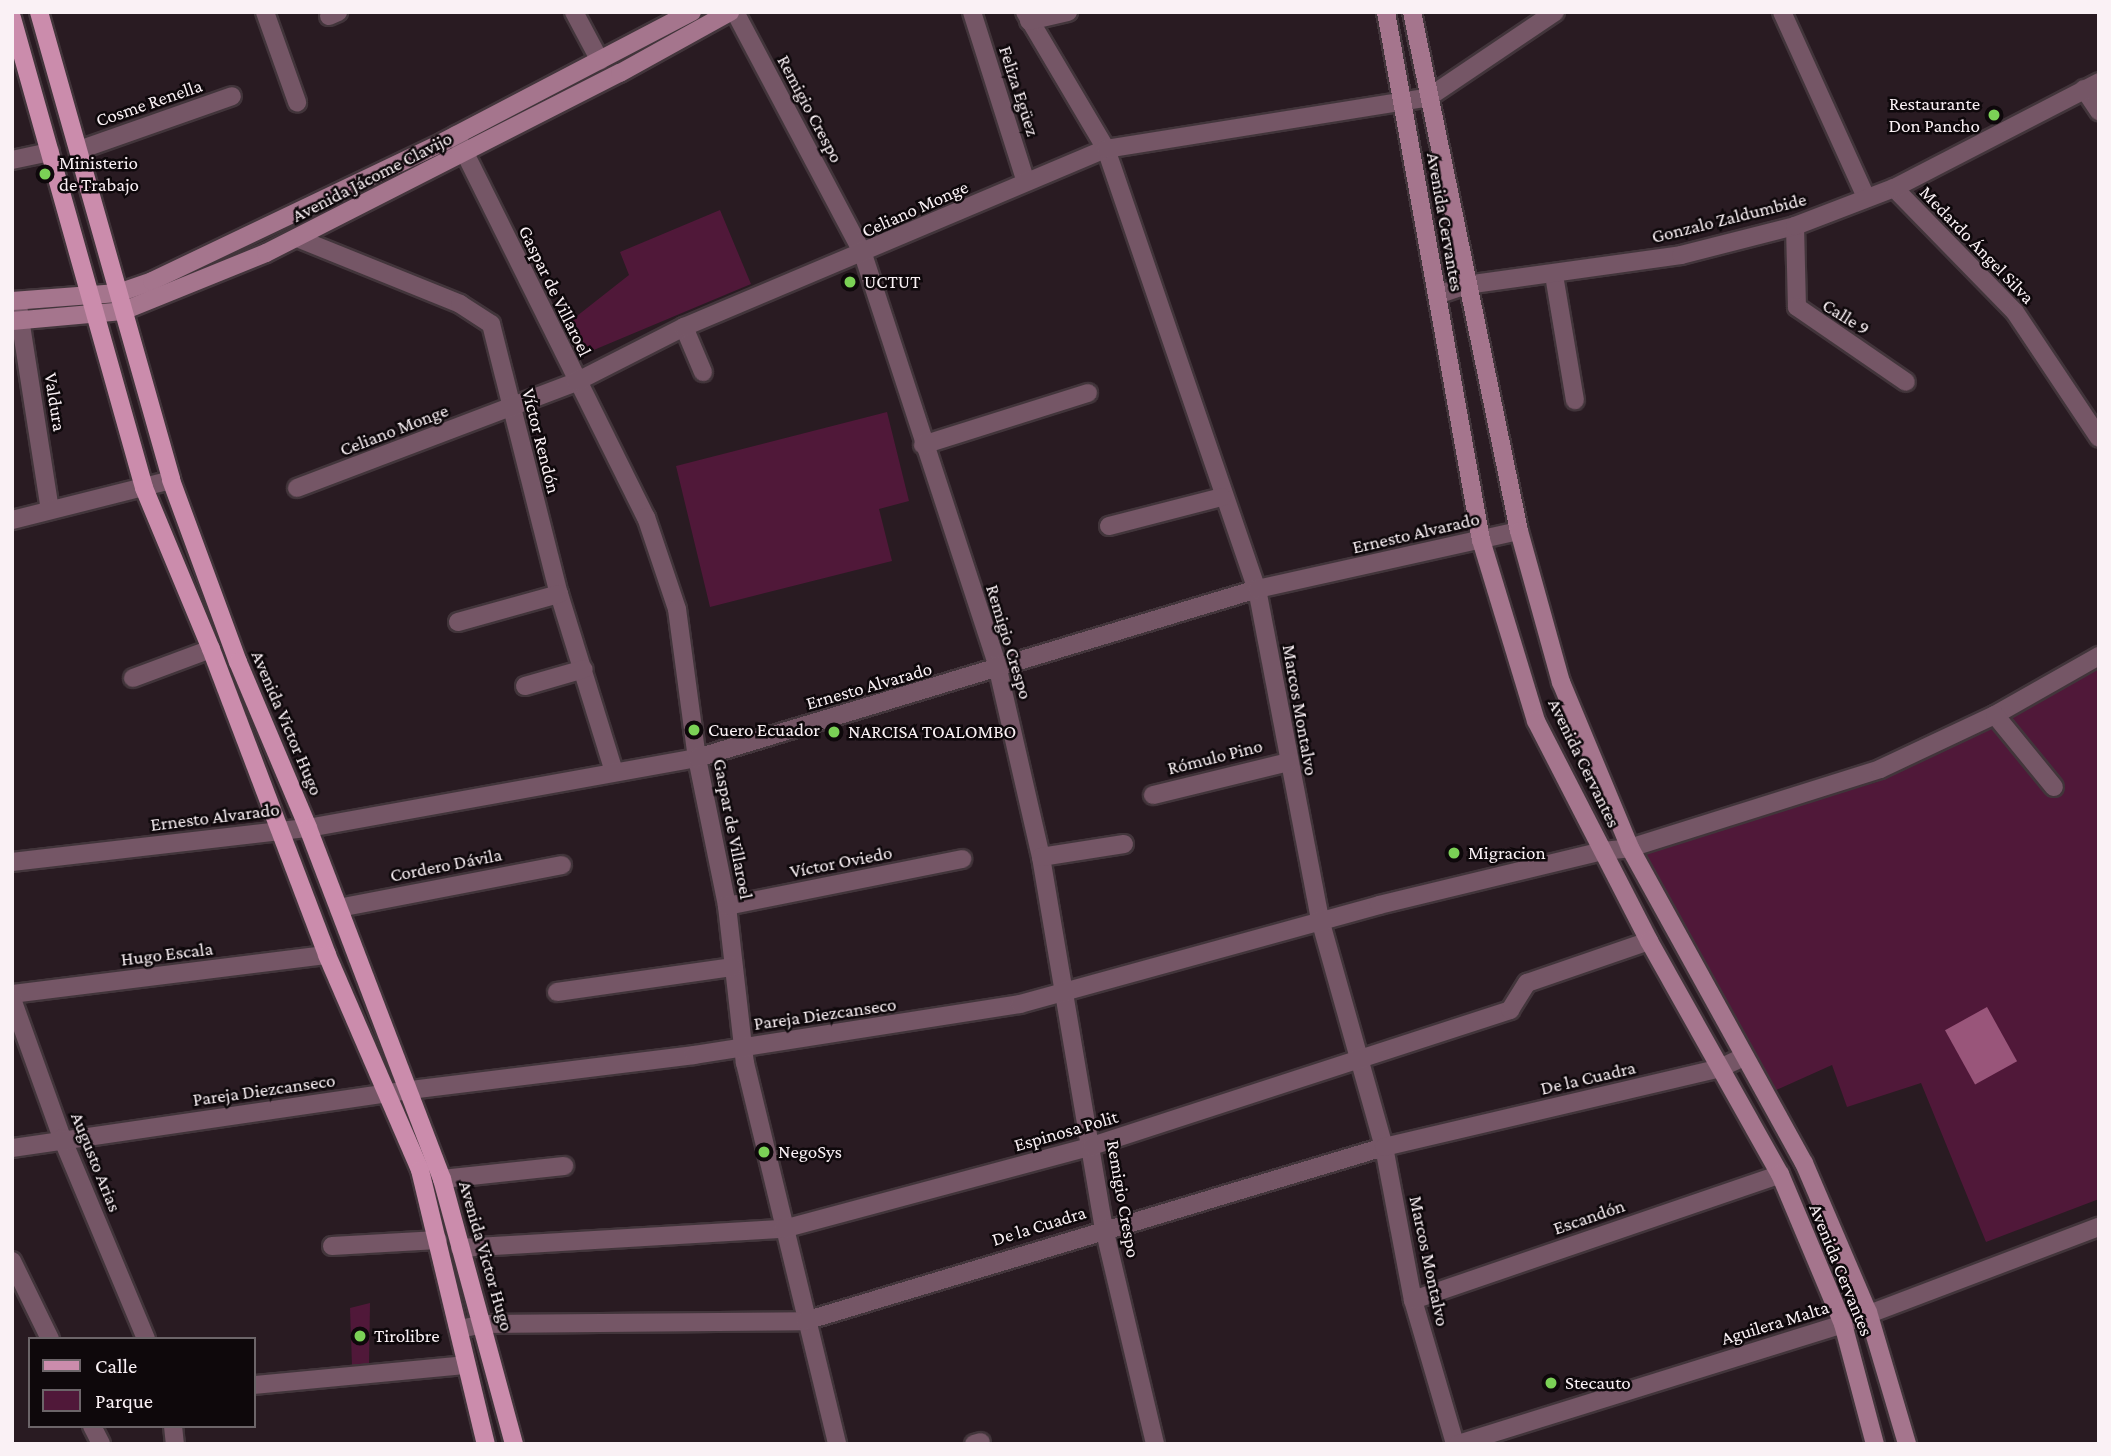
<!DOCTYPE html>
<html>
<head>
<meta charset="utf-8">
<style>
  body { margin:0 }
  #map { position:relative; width:2111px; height:1456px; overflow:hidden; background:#291b22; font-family:"Crimson Pro",serif }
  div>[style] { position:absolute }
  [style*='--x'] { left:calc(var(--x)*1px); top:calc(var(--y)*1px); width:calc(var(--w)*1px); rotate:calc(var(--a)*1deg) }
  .green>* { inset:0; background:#501839 }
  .water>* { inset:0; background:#99557a; transform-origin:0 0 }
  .roads { filter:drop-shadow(2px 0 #42353b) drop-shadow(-2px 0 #42353b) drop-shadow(0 2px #42353b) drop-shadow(0 -2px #42353b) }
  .street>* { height:18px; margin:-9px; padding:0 9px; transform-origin:9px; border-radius:9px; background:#755666 }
  .secondary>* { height:18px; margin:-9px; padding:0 9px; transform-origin:9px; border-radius:9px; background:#a5758d }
  .primary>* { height:18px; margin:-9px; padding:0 9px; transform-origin:9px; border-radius:9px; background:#cb8cac }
  .dots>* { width:19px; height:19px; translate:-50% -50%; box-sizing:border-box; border:4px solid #0e080b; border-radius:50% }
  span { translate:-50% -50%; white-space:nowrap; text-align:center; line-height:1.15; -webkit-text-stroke:5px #0e080b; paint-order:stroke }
  .street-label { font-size:19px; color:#faf1f5 }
  .poi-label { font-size:19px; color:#faf1f5 }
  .right { translate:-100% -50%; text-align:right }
  .left { translate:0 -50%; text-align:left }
  .frame { position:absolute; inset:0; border:14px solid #faf1f5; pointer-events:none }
  .legend { position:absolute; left:28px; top:1337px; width:228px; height:91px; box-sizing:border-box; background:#0e080b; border:2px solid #6c6569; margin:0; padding:9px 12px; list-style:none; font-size:21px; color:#faf1f5 }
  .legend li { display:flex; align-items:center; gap:14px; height:35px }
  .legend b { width:35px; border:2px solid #6c6569 }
</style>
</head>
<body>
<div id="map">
  <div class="green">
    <i style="clip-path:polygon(720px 210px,751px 284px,589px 352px,568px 323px,629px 275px,620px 252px)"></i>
    <i style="clip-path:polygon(887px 412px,909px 501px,879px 509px,892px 561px,710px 607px,676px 466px)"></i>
    <i style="clip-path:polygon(2099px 664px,2099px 1199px,1986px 1242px,1921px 1083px,1847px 1107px,1832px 1065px,1774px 1091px,1639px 852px,1877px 782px)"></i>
    <i style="clip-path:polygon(370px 1303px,369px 1365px,352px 1366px,350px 1308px)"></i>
  </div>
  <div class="water">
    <i style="left:1987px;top:1007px;width:62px;height:48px;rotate:61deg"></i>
  </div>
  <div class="roads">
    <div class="street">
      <i style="--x:265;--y:12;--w:96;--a:70.4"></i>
      <i style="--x:574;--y:12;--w:55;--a:62"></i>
      <i style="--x:735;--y:12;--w:274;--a:62.1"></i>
      <i style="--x:863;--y:254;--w:432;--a:71.9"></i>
      <i style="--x:997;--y:665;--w:197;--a:77.1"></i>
      <i style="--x:1041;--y:857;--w:376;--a:80.4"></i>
      <i style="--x:1104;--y:1228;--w:222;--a:76.7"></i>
      <i style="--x:972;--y:12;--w:178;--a:72.4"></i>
      <i style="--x:1025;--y:12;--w:159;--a:59.4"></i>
      <i style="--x:1106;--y:149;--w:465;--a:71.1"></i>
      <i style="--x:1257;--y:589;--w:340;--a:79.2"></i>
      <i style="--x:1321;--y:923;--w:233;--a:74.3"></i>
      <i style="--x:1384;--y:1147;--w:156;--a:79.3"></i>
      <i style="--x:1413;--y:1300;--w:150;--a:73.7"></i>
      <i style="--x:1782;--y:12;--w:203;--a:65.6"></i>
      <i style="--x:329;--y:16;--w:10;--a:-24"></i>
      <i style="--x:1029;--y:21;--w:40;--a:-13"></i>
      <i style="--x:2084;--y:89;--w:27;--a:56"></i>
      <i style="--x:456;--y:135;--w:427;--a:63.6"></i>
      <i style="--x:646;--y:517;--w:97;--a:71.4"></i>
      <i style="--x:677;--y:609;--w:150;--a:82.4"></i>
      <i style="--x:697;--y:758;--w:151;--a:78.5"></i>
      <i style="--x:727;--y:906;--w:158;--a:83.5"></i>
      <i style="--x:745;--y:1063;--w:392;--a:76.4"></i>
      <i style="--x:79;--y:150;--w:162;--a:-19.4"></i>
      <i style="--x:12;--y:160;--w:39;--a:-12"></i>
      <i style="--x:1894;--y:188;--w:173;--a:45.7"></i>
      <i style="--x:2015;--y:312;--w:151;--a:56.3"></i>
      <i style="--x:1795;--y:226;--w:81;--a:88.6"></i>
      <i style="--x:1797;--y:307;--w:132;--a:34.5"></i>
      <i style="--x:297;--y:238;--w:176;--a:22"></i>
      <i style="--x:460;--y:304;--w:37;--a:33"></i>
      <i style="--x:491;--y:324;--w:278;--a:75.9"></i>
      <i style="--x:559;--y:594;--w:186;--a:72.8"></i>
      <i style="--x:1554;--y:275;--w:127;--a:80.5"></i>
      <i style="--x:1437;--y:295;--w:31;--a:-19"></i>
      <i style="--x:1466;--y:285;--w:217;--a:-7.9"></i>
      <i style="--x:1681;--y:255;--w:118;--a:-14.3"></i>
      <i style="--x:1795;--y:226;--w:106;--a:-21"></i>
      <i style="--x:1894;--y:188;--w:231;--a:-27.3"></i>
      <i style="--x:18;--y:306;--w:206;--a:81.1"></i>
      <i style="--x:684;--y:327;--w:49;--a:67.1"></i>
      <i style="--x:923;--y:445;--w:173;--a:-17.5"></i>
      <i style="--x:297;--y:488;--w:298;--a:-20.8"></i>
      <i style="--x:576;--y:382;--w:121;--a:-27"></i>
      <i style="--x:684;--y:327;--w:458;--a:-22.9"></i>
      <i style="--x:1106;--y:149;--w:327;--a:-9.1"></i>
      <i style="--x:1429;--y:97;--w:152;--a:-34"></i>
      <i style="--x:12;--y:520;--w:164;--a:-14.1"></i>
      <i style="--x:1109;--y:526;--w:117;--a:-14.4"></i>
      <i style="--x:458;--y:622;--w:105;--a:-15.5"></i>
      <i style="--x:133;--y:678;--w:83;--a:-20.4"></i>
      <i style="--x:525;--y:686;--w:61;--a:-16.1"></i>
      <i style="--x:1995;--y:715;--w:120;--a:-29.6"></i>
      <i style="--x:1153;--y:795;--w:139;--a:-13.7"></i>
      <i style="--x:1041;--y:857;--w:84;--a:-8.9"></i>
      <i style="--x:12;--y:862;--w:298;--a:-6.6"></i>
      <i style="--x:308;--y:828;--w:395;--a:-10.2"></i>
      <i style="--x:697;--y:758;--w:585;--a:-16.79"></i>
      <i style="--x:1257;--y:589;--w:268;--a:-12.5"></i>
      <i style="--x:727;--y:906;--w:240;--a:-11.3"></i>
      <i style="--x:339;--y:908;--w:227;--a:-10.9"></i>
      <i style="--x:557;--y:992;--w:178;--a:-8.1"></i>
      <i style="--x:12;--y:994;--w:317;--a:-7.1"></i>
      <i style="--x:12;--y:999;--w:148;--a:70.2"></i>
      <i style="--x:62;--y:1138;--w:218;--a:67.3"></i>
      <i style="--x:12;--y:1148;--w:402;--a:-8.3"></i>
      <i style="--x:410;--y:1090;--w:286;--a:-7"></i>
      <i style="--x:694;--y:1055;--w:330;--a:-8.9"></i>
      <i style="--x:1020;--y:1004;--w:372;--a:-15.4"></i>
      <i style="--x:1379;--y:905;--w:230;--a:-13.6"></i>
      <i style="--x:1603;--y:851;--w:27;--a:-6"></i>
      <i style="--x:1630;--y:848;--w:262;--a:-17.5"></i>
      <i style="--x:1880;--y:769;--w:127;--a:-25.2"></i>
      <i style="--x:1995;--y:715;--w:93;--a:50.7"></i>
      <i style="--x:442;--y:1179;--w:123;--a:-6.1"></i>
      <i style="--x:332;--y:1246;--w:106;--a:-3.2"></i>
      <i style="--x:460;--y:1248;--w:324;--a:-3.4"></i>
      <i style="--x:783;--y:1229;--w:320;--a:-15"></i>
      <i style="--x:1092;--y:1146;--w:440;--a:-18"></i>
      <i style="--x:1510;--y:1010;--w:32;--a:-58"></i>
      <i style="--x:1527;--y:983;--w:129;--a:-19"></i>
      <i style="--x:12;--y:1261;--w:87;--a:64"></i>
      <i style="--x:1413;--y:1300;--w:388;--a:-18.9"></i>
      <i style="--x:459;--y:1329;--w:25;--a:-11"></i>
      <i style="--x:484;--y:1324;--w:321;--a:-0.5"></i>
      <i style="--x:805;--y:1321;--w:605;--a:-16.73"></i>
      <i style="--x:1384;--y:1147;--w:345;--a:-13.2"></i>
      <i style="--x:1720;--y:1068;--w:26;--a:-25"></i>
      <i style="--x:254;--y:1385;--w:213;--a:-5.4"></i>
      <i style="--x:92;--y:1426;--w:20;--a:63"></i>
      <i style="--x:173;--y:1426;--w:18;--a:84"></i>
      <i style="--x:974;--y:1444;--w:7;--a:-16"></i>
      <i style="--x:1458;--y:1444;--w:403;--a:-17.3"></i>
      <i style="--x:1843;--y:1324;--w:274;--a:-20.8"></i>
    </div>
    <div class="secondary">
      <i style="--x:1386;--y:12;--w:536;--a:79.8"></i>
      <i style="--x:1481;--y:540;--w:189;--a:73.1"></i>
      <i style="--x:1536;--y:721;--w:247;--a:62.8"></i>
      <i style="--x:1649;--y:941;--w:267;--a:60.7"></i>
      <i style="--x:1780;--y:1174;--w:163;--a:67.2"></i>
      <i style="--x:1843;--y:1324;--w:124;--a:75.1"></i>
      <i style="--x:1412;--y:12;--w:530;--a:78.35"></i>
      <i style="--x:1519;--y:531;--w:157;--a:74.5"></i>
      <i style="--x:1561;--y:682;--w:180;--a:67.4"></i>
      <i style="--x:1630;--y:848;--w:360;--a:61.1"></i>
      <i style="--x:1804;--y:1163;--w:162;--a:66.8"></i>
      <i style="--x:1868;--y:1312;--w:138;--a:73.5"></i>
      <i style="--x:12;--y:301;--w:106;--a:-4.3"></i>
      <i style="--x:118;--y:293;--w:36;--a:-19"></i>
      <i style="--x:152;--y:281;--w:322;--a:-25.5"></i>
      <i style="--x:443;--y:142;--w:281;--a:-27.6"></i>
      <i style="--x:12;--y:321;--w:111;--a:-5.1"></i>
      <i style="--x:123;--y:311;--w:154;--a:-22.1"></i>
      <i style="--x:266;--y:253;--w:397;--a:-27"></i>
      <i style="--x:620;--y:73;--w:126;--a:-29"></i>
    </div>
    <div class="primary">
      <i style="--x:39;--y:12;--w:486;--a:74.2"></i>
      <i style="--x:171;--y:480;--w:194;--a:69.8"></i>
      <i style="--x:238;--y:662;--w:180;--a:67.1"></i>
      <i style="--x:308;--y:828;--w:376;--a:69.1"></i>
      <i style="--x:442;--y:1179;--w:275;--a:74.8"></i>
      <i style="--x:12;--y:18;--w:488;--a:74.3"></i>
      <i style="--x:144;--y:488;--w:174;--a:67.4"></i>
      <i style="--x:211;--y:649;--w:327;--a:69.2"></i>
      <i style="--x:327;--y:955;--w:234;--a:66.6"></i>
      <i style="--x:420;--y:1170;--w:282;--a:76.5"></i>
    </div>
  </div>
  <div class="dots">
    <i style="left:1994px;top:115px;background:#7bd156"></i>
    <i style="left:45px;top:174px;background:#7bd156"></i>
    <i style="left:850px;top:282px;background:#7bd156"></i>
    <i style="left:694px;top:730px;background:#7bd156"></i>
    <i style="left:834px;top:732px;background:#7bd156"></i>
    <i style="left:1454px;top:853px;background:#7bd156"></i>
    <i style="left:764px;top:1152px;background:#7bd156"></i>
    <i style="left:360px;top:1336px;background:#7bd156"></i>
    <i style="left:1551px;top:1383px;background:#7bd156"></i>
  </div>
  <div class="street-label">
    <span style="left:1019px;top:91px;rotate:72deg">Feliza Egüez</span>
    <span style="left:149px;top:103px;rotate:-19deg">Cosme Renella</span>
    <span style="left:810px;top:109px;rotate:62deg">Remigio Crespo</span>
    <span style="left:372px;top:177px;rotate:-27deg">Avenida Jácome Clavijo</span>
    <span style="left:915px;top:209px;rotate:-24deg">Celiano Monge</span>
    <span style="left:1729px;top:218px;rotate:-14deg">Gonzalo Zaldumbide</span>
    <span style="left:1445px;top:222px;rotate:80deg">Avenida Cervantes</span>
    <span style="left:1977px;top:245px;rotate:46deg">Medardo Ángel Silva</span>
    <span style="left:555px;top:291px;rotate:64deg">Gaspar de Villaroel</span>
    <span style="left:1846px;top:317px;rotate:32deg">Calle 9</span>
    <span style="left:55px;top:402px;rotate:81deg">Valdura</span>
    <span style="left:394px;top:430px;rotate:-21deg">Celiano Monge</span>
    <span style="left:541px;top:441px;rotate:76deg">Víctor Rendón</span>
    <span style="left:1416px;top:533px;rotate:-13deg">Ernesto Alvarado</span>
    <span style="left:1009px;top:642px;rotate:73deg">Remigio Crespo</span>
    <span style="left:869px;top:686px;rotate:-16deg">Ernesto Alvarado</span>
    <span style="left:1300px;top:710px;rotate:80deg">Marcos Montalvo</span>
    <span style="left:287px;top:723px;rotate:67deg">Avenida Victor Hugo</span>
    <span style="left:1215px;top:757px;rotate:-14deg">Rómulo Pino</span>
    <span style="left:1584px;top:763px;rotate:64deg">Avenida Cervantes</span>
    <span style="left:215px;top:817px;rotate:-7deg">Ernesto Alvarado</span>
    <span style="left:733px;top:829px;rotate:79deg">Gaspar de Villaroel</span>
    <span style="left:841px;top:862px;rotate:-11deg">Víctor Oviedo</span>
    <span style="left:446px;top:865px;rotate:-11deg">Cordero Dávila</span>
    <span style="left:167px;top:954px;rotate:-7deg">Hugo Escala</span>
    <span style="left:825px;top:1014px;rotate:-8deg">Pareja Diezcanseco</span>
    <span style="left:1588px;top:1078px;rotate:-13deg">De la Cuadra</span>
    <span style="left:264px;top:1090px;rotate:-8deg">Pareja Diezcanseco</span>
    <span style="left:1066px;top:1131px;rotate:-16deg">Espinosa Polit</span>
    <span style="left:96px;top:1162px;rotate:68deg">Augusto Arias</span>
    <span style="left:1123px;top:1199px;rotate:80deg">Remigio Crespo</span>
    <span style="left:1589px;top:1217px;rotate:-19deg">Escandón</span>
    <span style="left:1039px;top:1226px;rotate:-17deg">De la Cuadra</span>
    <span style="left:486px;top:1256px;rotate:74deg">Avenida Victor Hugo</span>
    <span style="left:1429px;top:1261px;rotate:78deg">Marcos Montalvo</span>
    <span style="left:1841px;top:1270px;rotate:68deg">Avenida Cervantes</span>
    <span style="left:1775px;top:1323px;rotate:-17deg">Aguilera Malta</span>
  </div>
  <div class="poi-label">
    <span class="right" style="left:1980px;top:115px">Restaurante<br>Don Pancho</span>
    <span class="left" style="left:59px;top:174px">Ministerio<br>de Trabajo</span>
    <span class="left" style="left:864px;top:282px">UCTUT</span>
    <span class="left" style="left:708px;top:730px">Cuero Ecuador</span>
    <span class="left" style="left:848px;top:732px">NARCISA TOALOMBO</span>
    <span class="left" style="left:1468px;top:853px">Migracion</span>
    <span class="left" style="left:778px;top:1152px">NegoSys</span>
    <span class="left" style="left:374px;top:1336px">Tirolibre</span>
    <span class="left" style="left:1565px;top:1383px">Stecauto</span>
  </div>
  <div class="frame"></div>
  <ul class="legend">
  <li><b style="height:9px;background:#cb8cac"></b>Calle</li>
  <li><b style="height:19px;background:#501839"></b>Parque</li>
  </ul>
</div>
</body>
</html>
